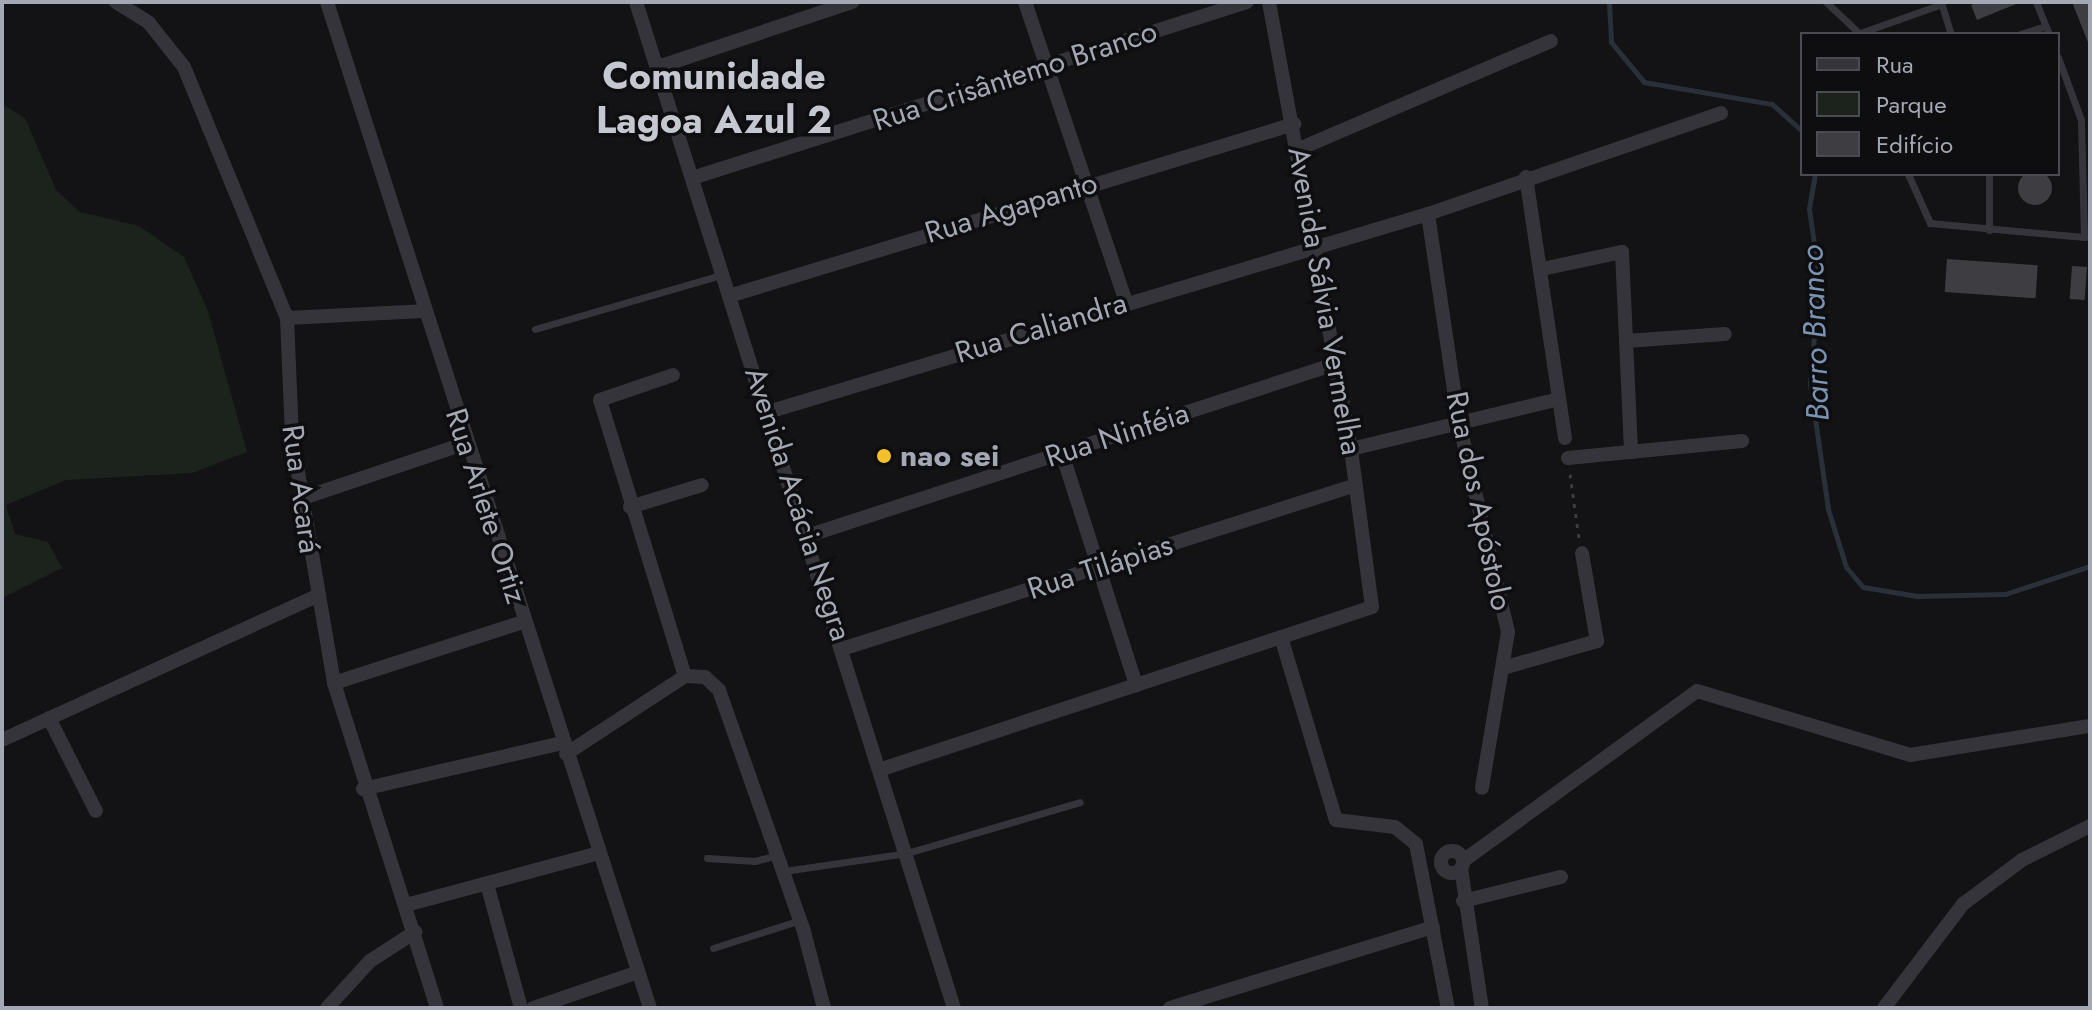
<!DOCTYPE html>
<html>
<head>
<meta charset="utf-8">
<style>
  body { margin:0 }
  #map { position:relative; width:2092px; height:1010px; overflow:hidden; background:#131315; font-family:Jost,sans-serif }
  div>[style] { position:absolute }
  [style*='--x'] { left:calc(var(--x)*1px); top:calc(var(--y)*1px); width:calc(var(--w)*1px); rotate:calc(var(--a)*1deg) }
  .green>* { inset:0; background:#1b231c }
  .stream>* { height:5px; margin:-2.5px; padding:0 2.5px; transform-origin:2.5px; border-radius:2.5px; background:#293039 }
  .building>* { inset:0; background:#3d3d42; transform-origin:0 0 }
  .round { border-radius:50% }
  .path>* { height:3px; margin-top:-1.5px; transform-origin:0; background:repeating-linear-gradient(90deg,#3a3b41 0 4px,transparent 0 10px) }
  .service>* { height:7px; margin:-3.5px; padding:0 3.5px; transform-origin:3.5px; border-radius:3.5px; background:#34343a }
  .minor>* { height:14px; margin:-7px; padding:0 7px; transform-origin:7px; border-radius:7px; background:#34343a }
  .minor>.ring { margin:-7px; padding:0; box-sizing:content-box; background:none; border:14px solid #34343a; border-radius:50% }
  .dots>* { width:22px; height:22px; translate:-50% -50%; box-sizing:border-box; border:4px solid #0e0e10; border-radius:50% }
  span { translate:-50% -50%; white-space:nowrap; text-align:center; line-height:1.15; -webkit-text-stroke:7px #0e0e10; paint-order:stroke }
  .street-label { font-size:30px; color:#a4a8b5 }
  .poi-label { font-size:30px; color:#a4a8b5; font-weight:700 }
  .left { translate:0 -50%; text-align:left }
  .water-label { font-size:32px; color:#7a93b2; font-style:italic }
  .district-label { font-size:38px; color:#c5c7d1; font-weight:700 }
  .frame { position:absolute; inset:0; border:4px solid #a4a8b5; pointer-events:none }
  .legend { position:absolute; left:1800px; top:32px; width:260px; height:144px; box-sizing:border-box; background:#0e0e10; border:2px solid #4a4c52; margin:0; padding:10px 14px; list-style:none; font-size:24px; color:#a4a8b5 }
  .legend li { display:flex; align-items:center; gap:16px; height:40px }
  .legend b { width:40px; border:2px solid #4a4c52 }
</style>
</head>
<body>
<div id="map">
  <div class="green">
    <i style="clip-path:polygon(2px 104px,25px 118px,56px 190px,80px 212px,139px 226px,184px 257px,208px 311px,247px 452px,192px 473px,66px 480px,6px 505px,15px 534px,48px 542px,62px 568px,2px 598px)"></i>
  </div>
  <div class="stream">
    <i style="--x:1609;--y:2;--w:40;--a:87.1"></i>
    <i style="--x:1611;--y:42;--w:52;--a:50.5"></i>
    <i style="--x:1644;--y:82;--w:130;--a:9.8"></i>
    <i style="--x:1772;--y:104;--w:40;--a:42"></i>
    <i style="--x:1815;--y:174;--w:36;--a:100"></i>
    <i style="--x:1809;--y:209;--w:70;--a:81.8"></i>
    <i style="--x:1819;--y:278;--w:106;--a:94.9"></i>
    <i style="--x:1810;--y:384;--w:126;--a:81.8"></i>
    <i style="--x:1828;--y:509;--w:61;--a:72.8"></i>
    <i style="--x:1846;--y:567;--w:26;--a:50"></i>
    <i style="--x:1863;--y:587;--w:55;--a:9.5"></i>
    <i style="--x:1917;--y:596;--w:88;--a:-1.3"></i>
    <i style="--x:2005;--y:594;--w:89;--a:-18.2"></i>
  </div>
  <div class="building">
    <i style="clip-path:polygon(1980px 2px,2021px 2px,1977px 20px,1971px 5px)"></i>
    <i style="clip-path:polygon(2072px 2px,2090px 2px,2090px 45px,2089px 45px)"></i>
    <i class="round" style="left:2018px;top:171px;width:34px;height:34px"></i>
    <i style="left:1947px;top:259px;width:91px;height:33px;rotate:4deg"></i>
    <i style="left:2072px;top:266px;width:15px;height:33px;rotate:4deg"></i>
  </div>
  <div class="path">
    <i style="--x:1570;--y:474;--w:65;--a:82"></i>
  </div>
  <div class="service">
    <i style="--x:1826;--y:2;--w:47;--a:43.3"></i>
    <i style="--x:1941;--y:2;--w:34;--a:73"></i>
    <i style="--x:2036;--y:2;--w:35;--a:68"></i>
    <i style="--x:1860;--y:33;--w:87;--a:-19.5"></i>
    <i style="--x:2020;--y:34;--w:27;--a:-17"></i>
    <i style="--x:1908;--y:174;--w:54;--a:65.8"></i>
    <i style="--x:1930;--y:223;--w:155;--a:5.2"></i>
    <i style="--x:2084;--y:237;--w:117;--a:-91.5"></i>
    <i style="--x:2081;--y:120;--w:67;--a:-110.1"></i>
    <i style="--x:1989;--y:174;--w:56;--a:90"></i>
    <i style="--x:535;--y:329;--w:194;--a:-16.2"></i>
    <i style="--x:707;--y:858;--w:48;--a:3.6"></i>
    <i style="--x:755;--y:861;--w:24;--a:-15"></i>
    <i style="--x:784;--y:871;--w:124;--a:-8.3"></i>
    <i style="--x:907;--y:853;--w:180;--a:-16.4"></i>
    <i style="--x:713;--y:948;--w:92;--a:-17.7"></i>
  </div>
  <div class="minor">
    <i style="--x:116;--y:2;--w:39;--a:32"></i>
    <i style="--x:149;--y:23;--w:56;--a:51.5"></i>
    <i style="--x:184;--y:67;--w:271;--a:67.7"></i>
    <i style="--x:287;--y:318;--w:119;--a:87.6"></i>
    <i style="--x:292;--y:437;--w:250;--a:80.3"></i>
    <i style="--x:334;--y:683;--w:341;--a:72.4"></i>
    <i style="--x:327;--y:2;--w:1057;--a:72.2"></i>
    <i style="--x:636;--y:2;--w:1055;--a:72.46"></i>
    <i style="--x:1025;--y:2;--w:317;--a:71.4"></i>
    <i style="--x:658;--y:67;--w:205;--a:-18.5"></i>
    <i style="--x:1299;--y:149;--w:274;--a:-23.2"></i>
    <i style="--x:1526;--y:177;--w:264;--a:81.5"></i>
    <i style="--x:692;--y:178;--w:582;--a:-17.59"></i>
    <i style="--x:1428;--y:214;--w:211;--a:81.6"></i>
    <i style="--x:1459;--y:423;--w:215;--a:76.8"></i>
    <i style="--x:1508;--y:632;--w:158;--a:99.5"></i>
    <i style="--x:1542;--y:269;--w:82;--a:-12"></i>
    <i style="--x:1622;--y:252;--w:200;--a:87.4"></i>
    <i style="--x:729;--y:296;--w:591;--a:-16.93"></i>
    <i style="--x:287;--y:318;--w:136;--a:-2.9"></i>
    <i style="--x:1626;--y:341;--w:99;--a:-4"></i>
    <i style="--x:673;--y:375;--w:77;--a:161.1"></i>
    <i style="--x:600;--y:400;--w:289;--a:72.9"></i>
    <i style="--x:768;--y:412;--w:689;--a:-16.7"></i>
    <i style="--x:1428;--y:214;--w:310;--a:-19"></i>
    <i style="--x:1351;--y:449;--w:214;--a:-13.5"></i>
    <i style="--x:1062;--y:453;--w:244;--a:72.3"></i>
    <i style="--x:1568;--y:458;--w:175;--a:-5.6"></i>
    <i style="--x:303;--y:498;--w:172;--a:-18.6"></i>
    <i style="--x:630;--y:507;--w:75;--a:-17"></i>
    <i style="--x:807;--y:536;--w:555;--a:-18.04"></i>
    <i style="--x:1281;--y:637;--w:191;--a:73.3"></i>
    <i style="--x:1336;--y:820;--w:59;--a:6.8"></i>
    <i style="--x:1395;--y:827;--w:27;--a:39"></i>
    <i style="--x:1416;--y:844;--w:167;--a:79"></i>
    <i style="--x:845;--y:648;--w:536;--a:-17.69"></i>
    <i style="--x:1503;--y:668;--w:98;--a:-16"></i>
    <i style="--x:1597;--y:641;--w:89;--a:-99.7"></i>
    <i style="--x:334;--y:683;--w:199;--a:-17.9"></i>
    <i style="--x:49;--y:718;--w:104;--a:63.2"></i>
    <i style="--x:2;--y:740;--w:344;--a:-24.6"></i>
    <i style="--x:566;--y:754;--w:142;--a:-33.2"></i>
    <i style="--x:685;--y:676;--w:20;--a:3"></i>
    <i style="--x:705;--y:677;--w:19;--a:43"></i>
    <i style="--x:719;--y:690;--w:252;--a:70.6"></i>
    <i style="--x:803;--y:928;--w:83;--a:75.3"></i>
    <i style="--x:882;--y:769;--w:516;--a:-18.29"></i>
    <i style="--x:1372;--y:607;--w:159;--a:-97.6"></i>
    <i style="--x:1351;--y:449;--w:454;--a:-100.4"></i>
    <i style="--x:363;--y:789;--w:204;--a:-13"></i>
    <i class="ring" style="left:1441px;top:851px;width:8px;height:8px"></i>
    <i style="--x:1463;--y:861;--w:289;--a:-36"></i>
    <i style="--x:1697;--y:691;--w:222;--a:16.7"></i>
    <i style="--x:1910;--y:755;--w:182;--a:-9.2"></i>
    <i style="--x:1461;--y:868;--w:142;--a:81.5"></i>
    <i style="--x:487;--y:884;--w:129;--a:74.7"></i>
    <i style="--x:1463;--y:901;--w:101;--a:-13.8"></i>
    <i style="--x:406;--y:905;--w:200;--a:-15.1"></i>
    <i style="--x:327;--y:1008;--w:64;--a:-47.5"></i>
    <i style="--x:370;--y:961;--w:54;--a:-32.8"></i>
    <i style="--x:533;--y:1008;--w:111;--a:-18.9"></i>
    <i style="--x:1170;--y:1008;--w:275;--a:-17.1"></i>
    <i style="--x:1884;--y:1008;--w:131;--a:-52.8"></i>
    <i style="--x:1963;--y:904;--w:74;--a:-36.7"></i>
    <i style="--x:2022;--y:860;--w:76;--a:-26.6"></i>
  </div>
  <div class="dots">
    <i style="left:884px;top:456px;background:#f5c12a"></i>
  </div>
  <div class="street-label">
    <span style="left:1015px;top:76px;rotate:-18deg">Rua Crisântemo Branco</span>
    <span style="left:1011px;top:208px;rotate:-17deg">Rua Agapanto</span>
    <span style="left:1325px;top:301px;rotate:80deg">Avenida Sálvia Vermelha</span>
    <span style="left:1041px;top:328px;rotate:-17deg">Rua Caliandra</span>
    <span style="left:1117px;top:435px;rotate:-18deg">Rua Ninféia</span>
    <span style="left:301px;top:489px;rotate:82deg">Rua Acará</span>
    <span style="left:1479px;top:501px;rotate:78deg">Rua dos Apóstolo</span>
    <span style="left:798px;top:504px;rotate:72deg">Avenida Acácia Negra</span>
    <span style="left:486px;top:506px;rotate:72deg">Rua Arlete Ortiz</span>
    <span style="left:1100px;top:567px;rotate:-18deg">Rua Tilápias</span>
  </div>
  <div class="poi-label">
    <span class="left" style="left:900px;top:456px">nao sei</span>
  </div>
  <div class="water-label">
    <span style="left:1815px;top:333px;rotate:-92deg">Barro Branco</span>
  </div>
  <div class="district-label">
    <span style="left:714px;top:98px">Comunidade<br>Lagoa Azul 2</span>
  </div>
  <div class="frame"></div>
  <ul class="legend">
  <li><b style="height:10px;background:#34343a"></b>Rua</li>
  <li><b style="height:22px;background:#1b231c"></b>Parque</li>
  <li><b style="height:22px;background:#3d3d42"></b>Edifício</li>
  </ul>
</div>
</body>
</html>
